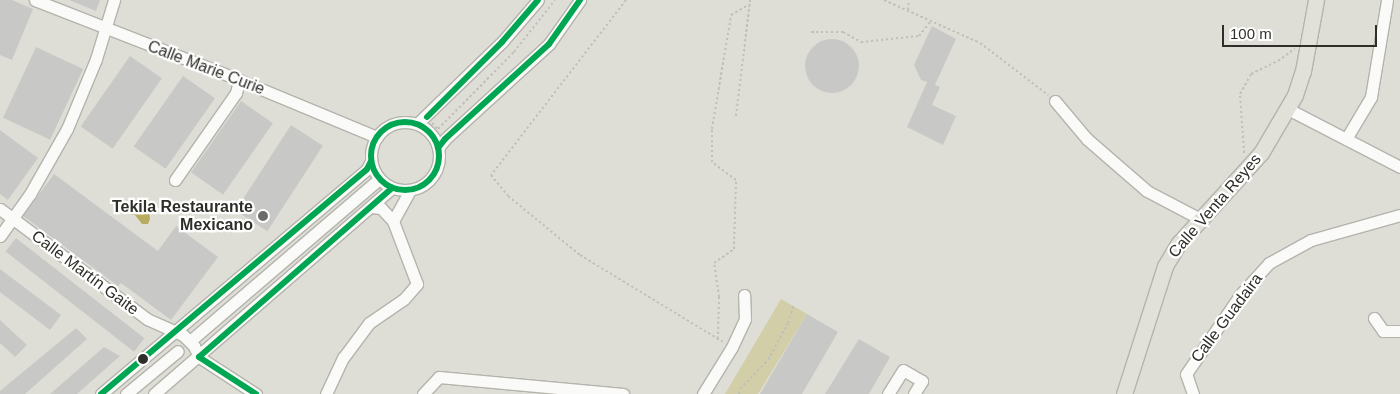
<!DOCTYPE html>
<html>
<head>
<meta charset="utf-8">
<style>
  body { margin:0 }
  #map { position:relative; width:1400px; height:394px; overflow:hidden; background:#dfded6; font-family:Helvetica,sans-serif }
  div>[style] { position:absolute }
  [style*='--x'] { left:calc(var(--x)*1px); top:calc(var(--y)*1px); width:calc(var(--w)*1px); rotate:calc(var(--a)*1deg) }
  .green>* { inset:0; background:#d2cea7 }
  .water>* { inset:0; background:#b5ac60 }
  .building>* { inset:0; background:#c8c9c7; transform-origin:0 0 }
  .round { border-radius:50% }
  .path>* { height:2px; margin-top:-1px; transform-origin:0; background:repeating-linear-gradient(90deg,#bfbfbd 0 2.5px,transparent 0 5px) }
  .roads { filter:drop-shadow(1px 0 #b4b3ac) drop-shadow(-1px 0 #b4b3ac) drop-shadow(0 1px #b4b3ac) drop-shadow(0 -1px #b4b3ac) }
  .minor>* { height:11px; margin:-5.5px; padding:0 5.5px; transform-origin:5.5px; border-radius:5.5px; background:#fafaf9 }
  .minor>.ring { margin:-5.5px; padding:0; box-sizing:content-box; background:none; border:11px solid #fafaf9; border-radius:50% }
  .major>* { height:15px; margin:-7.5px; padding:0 7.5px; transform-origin:7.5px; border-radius:7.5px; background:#e1e0d9 }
  .bus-1>* { height:6px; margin:-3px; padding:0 3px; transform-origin:3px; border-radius:3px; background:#00a651 }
  .bus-1>.ring { margin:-3px; padding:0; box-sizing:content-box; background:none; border:6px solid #00a651; border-radius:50% }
  .dots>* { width:14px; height:14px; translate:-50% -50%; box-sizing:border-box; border:2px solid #fff; border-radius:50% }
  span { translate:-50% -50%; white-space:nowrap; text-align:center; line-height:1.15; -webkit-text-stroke:4.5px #fff; paint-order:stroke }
  .street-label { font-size:16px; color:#2f2f29 }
  .poi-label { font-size:16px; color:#2f2f29; font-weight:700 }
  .right { translate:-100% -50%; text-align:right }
  .scale { position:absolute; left:1222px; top:25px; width:155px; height:22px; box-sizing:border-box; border:2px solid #2f2f29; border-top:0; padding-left:6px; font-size:15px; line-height:18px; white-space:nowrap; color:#2f2f29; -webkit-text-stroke:4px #fff; paint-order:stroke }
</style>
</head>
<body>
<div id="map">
  <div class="green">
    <i style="clip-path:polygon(781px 299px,807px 314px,758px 394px,725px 394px)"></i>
  </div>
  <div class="water">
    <i style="clip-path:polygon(133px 201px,149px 210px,150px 219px,148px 224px,142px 224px,135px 215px,128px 214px,126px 206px)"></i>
  </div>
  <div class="building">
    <i style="clip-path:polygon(0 0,12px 0,33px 9px,12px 60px,0 55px)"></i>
    <i style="clip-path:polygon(69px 0,100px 0,96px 11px)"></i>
    <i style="clip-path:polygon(932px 26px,956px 39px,935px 85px,940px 87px,932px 105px,956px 116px,943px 145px,907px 127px,927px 82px,921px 80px,914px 65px)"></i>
    <i class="round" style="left:805px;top:39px;width:54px;height:54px"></i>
    <i style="left:36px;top:47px;width:52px;height:78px;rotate:25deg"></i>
    <i style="left:130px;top:56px;width:39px;height:86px;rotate:35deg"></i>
    <i style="left:183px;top:76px;width:39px;height:86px;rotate:35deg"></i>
    <i style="left:241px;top:101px;width:39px;height:87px;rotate:35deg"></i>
    <i style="left:291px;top:125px;width:38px;height:102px;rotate:33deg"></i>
    <i style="clip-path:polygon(0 130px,38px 158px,8px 200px,0 194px)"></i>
    <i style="clip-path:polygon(54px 174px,158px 251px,176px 226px,218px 257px,171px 320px,121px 283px,118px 286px,23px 216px)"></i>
    <i style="left:16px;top:238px;width:163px;height:17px;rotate:38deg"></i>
    <i style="clip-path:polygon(0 269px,61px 315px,50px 330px,0 292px)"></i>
    <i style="clip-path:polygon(807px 314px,838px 332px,802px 394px,760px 394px)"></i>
    <i style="clip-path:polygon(0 320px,27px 345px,15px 357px,0 343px)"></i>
    <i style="clip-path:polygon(76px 328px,87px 339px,25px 394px,0 394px,0 391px)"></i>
    <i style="clip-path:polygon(859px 339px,890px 357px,869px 394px,825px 394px)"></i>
    <i style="clip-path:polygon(104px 347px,120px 356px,77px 394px,50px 394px)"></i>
  </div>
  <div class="path">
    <i style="--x:626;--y:0;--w:221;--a:127.6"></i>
    <i style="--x:491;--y:175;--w:27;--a:51"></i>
    <i style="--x:508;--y:196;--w:93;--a:39.3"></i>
    <i style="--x:580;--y:255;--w:167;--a:31.3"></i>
    <i style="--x:884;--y:0;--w:105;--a:24.1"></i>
    <i style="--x:980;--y:43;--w:86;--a:37.4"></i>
    <i style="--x:908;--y:10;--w:10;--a:-84"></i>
    <i style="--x:811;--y:32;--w:32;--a:0"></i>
    <i style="--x:843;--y:32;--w:21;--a:29"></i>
    <i style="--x:861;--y:42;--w:58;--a:-5.9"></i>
    <i style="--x:919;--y:36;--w:19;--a:-51"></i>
    <i style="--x:736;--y:116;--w:117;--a:-83.1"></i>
    <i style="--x:432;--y:123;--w:10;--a:45"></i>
    <i style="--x:438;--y:129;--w:108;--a:-45.4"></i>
    <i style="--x:514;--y:52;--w:66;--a:-51.7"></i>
    <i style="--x:1244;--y:153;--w:59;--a:-93.9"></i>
    <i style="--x:1240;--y:94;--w:23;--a:-61"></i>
    <i style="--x:1251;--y:74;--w:30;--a:-26"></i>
    <i style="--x:1278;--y:61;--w:21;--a:-37"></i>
    <i style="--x:718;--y:339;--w:42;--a:-88.6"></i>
    <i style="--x:719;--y:297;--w:34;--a:-98"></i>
    <i style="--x:714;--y:263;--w:24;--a:-35"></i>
    <i style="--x:734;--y:249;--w:69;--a:-88.3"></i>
    <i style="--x:736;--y:180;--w:30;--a:-143"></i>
    <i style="--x:712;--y:162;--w:33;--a:-90"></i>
    <i style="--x:712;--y:129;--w:116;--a:-80.5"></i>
    <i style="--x:731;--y:15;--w:20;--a:-30"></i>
    <i style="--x:739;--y:394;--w:5;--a:-79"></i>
    <i style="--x:740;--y:389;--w:40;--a:-46"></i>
    <i style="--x:768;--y:360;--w:42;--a:-61.6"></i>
    <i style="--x:788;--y:323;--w:18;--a:-74"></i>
  </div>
  <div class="roads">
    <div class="minor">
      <i style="--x:35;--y:0;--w:199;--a:21.3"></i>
      <i style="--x:220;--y:72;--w:170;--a:22.5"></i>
      <i style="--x:1055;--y:101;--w:50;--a:49.9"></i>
      <i style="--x:1087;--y:139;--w:79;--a:40.9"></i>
      <i style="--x:1147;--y:191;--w:60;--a:27.8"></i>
      <i style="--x:1288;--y:109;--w:126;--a:27.4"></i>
      <i class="ring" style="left:371px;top:122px;width:57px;height:57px"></i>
      <i style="--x:417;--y:124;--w:118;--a:-44"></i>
      <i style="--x:502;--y:42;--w:55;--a:-49.4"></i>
      <i style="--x:1346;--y:139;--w:49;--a:-59.2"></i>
      <i style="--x:1371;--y:97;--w:98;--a:-80.6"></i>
      <i style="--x:438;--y:148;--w:11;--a:-52"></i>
      <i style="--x:445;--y:139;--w:141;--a:-42.4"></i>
      <i style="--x:549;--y:44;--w:54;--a:-54.8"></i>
      <i style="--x:175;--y:180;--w:106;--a:-55"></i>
      <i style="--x:236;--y:93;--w:13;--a:-77"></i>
      <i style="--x:371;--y:207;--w:10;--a:6"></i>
      <i style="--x:381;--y:208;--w:18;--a:47"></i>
      <i style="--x:0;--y:209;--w:184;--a:36.8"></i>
      <i style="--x:147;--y:319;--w:39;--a:24"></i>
      <i style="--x:183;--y:335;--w:16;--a:45"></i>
      <i style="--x:194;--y:346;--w:12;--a:66"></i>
      <i style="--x:0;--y:236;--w:52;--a:-54.5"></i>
      <i style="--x:30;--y:194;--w:75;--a:-60.4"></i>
      <i style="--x:67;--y:129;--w:76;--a:-67.5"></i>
      <i style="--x:96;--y:59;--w:62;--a:-73"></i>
      <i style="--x:1374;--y:318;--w:16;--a:55"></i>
      <i style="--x:1383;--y:331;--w:17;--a:0"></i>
      <i style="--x:190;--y:341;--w:249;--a:-40.6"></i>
      <i style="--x:199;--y:357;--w:68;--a:33"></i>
      <i style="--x:101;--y:394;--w:348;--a:-40.2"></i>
      <i style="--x:367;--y:169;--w:9;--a:-63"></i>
      <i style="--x:126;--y:394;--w:67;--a:-39.6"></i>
      <i style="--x:154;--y:394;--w:315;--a:-40.9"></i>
      <i style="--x:326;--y:394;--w:40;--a:-65"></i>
      <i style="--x:343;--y:358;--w:44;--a:-53.4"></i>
      <i style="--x:369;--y:323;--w:42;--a:-34.4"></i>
      <i style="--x:404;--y:299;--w:20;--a:-49"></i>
      <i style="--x:417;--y:284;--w:67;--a:-110.9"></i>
      <i style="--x:393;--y:221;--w:35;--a:-61"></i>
      <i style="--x:423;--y:394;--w:23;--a:-47"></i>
      <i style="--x:439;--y:377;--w:185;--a:5.3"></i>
      <i style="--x:703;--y:394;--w:55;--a:-58.3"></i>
      <i style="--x:732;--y:347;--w:31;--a:-65"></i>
      <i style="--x:745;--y:319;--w:24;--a:-92"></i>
      <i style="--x:888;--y:394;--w:28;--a:-58"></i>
      <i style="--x:903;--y:370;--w:22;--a:30"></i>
      <i style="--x:922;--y:381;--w:15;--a:122"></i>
      <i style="--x:1193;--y:394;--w:21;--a:-109"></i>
      <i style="--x:1186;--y:374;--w:96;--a:-55.6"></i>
      <i style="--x:1240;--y:295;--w:43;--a:-47.8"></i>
      <i style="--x:1269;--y:263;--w:48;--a:-28.7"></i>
      <i style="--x:1311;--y:240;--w:92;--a:-15.7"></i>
    </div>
    <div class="major">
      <i style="--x:1124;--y:394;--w:134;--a:-72.2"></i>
      <i style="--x:1165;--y:266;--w:27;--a:-59"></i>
      <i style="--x:1179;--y:243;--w:122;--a:-47.7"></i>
      <i style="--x:1261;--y:153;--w:67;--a:-59.6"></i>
      <i style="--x:1295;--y:95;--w:25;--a:-72"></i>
      <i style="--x:1303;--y:71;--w:72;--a:-79.6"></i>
    </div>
  </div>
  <div class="bus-1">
    <i style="--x:427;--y:117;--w:106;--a:-45"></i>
    <i style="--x:502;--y:42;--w:55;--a:-49.4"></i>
    <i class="ring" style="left:371px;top:122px;width:62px;height:62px"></i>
    <i style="--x:438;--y:148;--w:11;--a:-52"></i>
    <i style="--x:445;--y:139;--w:141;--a:-42.4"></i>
    <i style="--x:549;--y:44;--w:54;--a:-54.8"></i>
    <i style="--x:101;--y:394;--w:348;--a:-40.2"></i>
    <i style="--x:367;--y:169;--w:9;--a:-63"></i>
    <i style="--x:256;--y:394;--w:68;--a:-147"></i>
    <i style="--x:199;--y:357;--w:257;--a:-41.2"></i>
  </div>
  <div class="dots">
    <i style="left:263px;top:216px;background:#6d6c66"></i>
    <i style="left:143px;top:359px;background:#2f2f29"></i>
  </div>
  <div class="street-label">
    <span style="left:206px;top:68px;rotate:21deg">Calle Marie Curie</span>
    <span style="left:1215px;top:206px;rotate:-49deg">Calle Venta Reyes</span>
    <span style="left:85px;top:273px;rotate:37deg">Calle Martín Gaite</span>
    <span style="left:1227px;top:318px;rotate:-53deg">Calle Guadaira</span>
  </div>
  <div class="poi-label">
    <span class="right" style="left:253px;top:216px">Tekila Restaurante<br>Mexicano</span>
  </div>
  <div class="scale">100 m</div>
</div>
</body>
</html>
